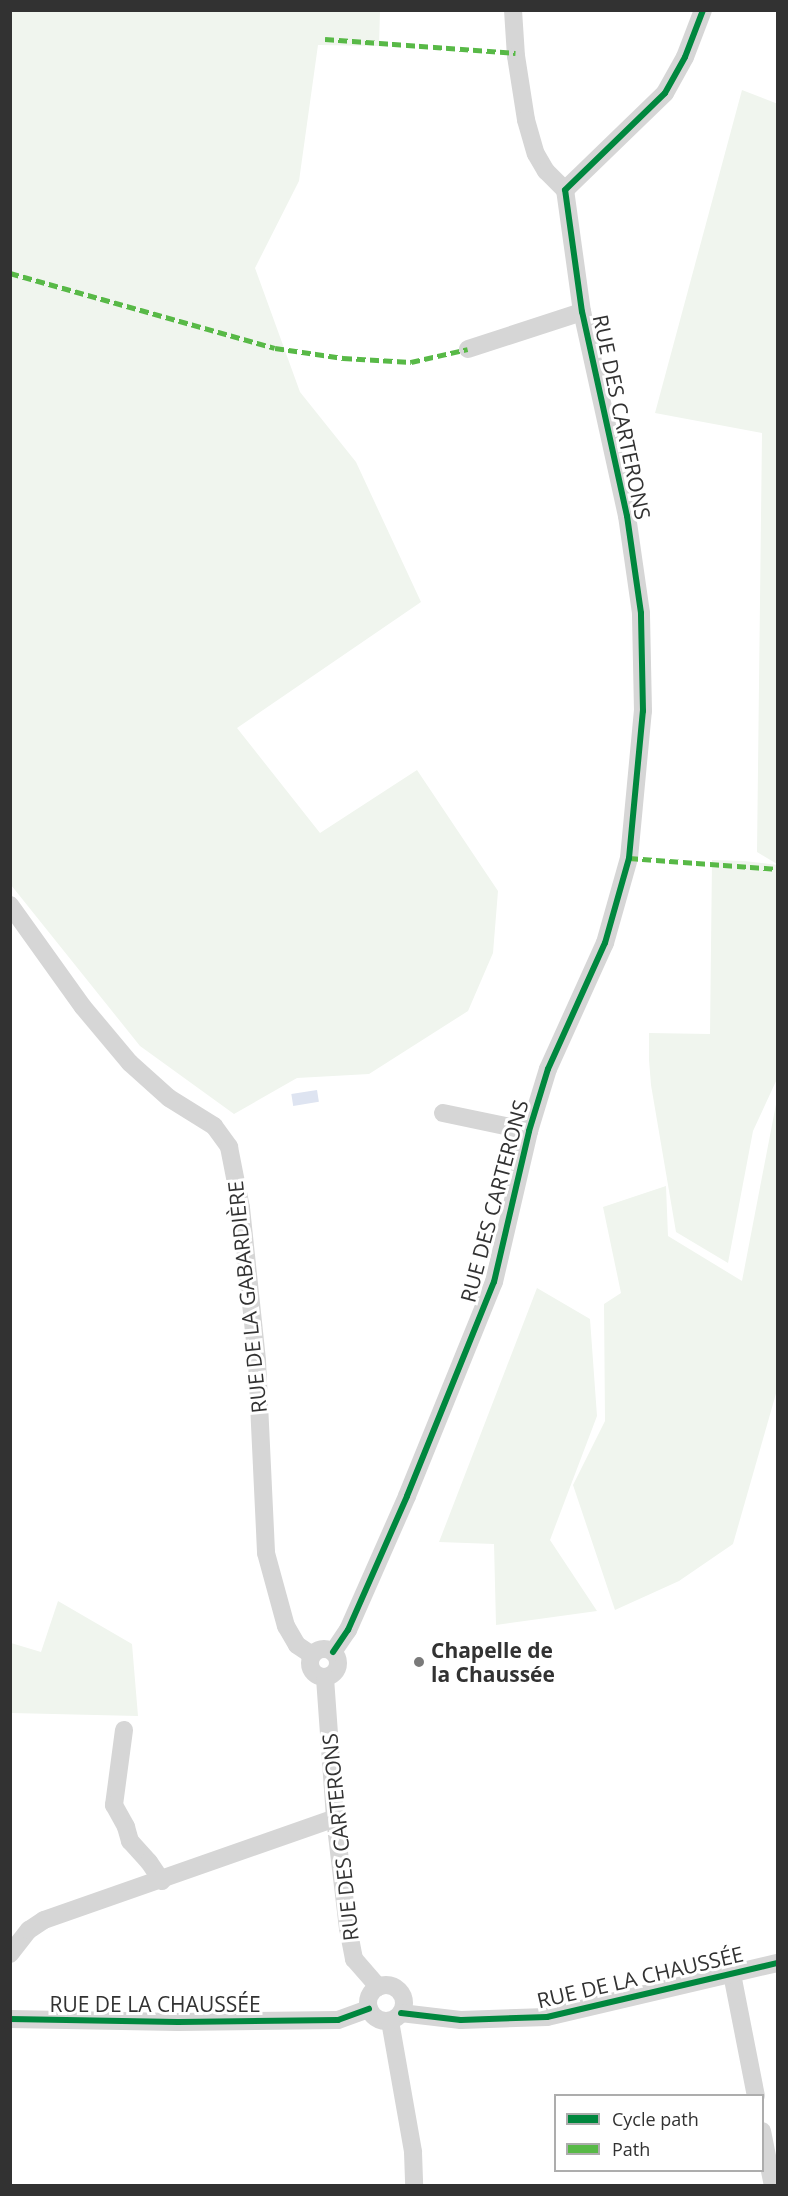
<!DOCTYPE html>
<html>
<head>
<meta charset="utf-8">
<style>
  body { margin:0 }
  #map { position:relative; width:788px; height:2196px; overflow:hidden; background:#fff; font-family:"Open Sans",sans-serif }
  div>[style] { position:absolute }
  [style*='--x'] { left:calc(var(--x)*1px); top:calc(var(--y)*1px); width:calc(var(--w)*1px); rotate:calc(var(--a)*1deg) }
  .green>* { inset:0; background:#f0f5ee }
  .water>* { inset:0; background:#dee4f1; transform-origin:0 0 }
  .minor>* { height:18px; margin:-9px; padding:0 9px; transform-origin:9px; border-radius:9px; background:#d6d6d6 }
  .minor>.ring { margin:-9px; padding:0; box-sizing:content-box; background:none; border:18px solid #d6d6d6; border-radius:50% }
  .quiet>* { height:4.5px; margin-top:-2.25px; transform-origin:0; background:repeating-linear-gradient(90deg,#58b947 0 9px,transparent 0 13.5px) }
  .cycleway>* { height:6px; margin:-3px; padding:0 3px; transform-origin:3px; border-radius:3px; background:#00873e }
  .dots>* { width:16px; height:16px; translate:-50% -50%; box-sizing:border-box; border:3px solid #fff; border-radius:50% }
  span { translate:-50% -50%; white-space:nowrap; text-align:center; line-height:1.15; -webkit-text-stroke:6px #fff; paint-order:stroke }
  .street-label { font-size:21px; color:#323232 }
  .poi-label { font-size:21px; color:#323232; font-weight:700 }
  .left { translate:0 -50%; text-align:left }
  .frame { position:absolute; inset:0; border:12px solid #323232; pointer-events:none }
  .legend { position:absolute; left:554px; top:2094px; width:210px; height:78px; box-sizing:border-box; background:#fff; border:2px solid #adadad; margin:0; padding:8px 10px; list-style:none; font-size:18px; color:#323232 }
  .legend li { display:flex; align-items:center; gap:12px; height:30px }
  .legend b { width:30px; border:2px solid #adadad }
</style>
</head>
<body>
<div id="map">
  <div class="green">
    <i style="clip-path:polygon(11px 10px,380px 11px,379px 46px,318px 45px,299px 181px,255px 268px,300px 392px,356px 462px,421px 602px,237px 728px,320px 833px,417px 770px,498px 891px,493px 953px,468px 1011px,369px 1074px,297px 1078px,234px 1114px,140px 1046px,11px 885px)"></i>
    <i style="clip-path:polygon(742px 90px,778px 104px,777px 864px,757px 852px,762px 433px,655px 413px)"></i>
    <i style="clip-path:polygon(712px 860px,744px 861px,778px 865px,777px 1079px,753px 1131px,728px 1263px,676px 1232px,651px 1085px,649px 1060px,649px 1033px,710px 1034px)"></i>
    <i style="clip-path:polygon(777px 1099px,777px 1390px,733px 1544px,679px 1581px,615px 1610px,573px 1485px,605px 1421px,604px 1304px,621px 1293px,603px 1207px,666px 1186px,668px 1236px,742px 1281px)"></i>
    <i style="clip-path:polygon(537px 1288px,590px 1319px,597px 1416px,550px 1540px,597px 1611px,496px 1625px,494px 1544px,439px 1542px)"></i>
    <i style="clip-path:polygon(58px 1601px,132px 1644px,138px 1716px,11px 1713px,11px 1643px,41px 1652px)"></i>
  </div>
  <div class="water">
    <i style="left:317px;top:1090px;width:12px;height:26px;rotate:81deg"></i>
  </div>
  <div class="minor">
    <i style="--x:513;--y:10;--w:46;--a:86.3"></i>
    <i style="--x:516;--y:56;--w:65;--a:81.1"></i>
    <i style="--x:526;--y:120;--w:35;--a:74"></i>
    <i style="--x:536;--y:154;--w:20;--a:60"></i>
    <i style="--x:546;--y:171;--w:27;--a:45"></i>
    <i style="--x:468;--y:349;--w:120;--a:-18"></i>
    <i style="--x:10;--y:905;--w:125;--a:54.4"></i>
    <i style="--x:83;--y:1007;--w:73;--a:50"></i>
    <i style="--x:130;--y:1063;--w:52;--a:41.9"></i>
    <i style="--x:169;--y:1098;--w:53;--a:31.9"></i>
    <i style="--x:214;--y:1126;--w:26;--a:54"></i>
    <i style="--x:229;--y:1147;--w:62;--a:78.9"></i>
    <i style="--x:241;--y:1208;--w:154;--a:84"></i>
    <i style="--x:257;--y:1361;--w:192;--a:87.3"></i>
    <i style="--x:266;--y:1553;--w:76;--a:74.7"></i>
    <i style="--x:286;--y:1626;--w:22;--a:60"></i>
    <i style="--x:297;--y:1645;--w:18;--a:34"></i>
    <i style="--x:443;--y:1113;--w:88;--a:11.8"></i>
    <i class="ring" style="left:310px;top:1649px;width:10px;height:10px"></i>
    <i style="--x:333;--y:1652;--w:27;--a:-56"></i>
    <i style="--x:348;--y:1630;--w:146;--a:-66.2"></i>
    <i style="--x:407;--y:1496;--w:231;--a:-67.9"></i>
    <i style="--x:494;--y:1282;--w:155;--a:-76.9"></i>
    <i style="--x:529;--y:1131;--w:65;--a:-73"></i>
    <i style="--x:548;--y:1069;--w:138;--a:-65.7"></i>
    <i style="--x:605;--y:943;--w:88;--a:-74.2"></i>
    <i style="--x:629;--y:858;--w:148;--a:-84.6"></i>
    <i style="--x:643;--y:711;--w:98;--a:-91.2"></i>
    <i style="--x:641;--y:613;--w:98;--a:-98.2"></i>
    <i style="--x:627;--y:516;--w:209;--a:-102.4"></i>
    <i style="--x:582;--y:312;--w:123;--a:-97.9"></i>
    <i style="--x:565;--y:190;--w:139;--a:-44.1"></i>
    <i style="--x:665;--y:93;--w:41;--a:-60.9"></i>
    <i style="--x:685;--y:57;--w:50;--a:-69"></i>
    <i style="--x:325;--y:1678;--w:140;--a:85.9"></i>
    <i style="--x:335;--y:1818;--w:111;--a:83.3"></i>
    <i style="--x:348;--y:1928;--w:32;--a:79"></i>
    <i style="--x:354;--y:1959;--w:37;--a:49"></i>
    <i style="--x:124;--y:1730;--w:76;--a:97.6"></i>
    <i style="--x:114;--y:1805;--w:25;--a:61"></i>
    <i style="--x:126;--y:1827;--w:15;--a:74"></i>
    <i style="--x:130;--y:1841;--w:28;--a:48"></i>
    <i style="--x:149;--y:1862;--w:23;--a:56"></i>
    <i style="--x:10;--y:1954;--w:31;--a:-52"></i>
    <i style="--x:29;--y:1930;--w:18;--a:-34"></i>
    <i style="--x:44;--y:1920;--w:308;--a:-19.3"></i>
    <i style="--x:732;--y:1974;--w:124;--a:78.9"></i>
    <i class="ring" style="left:368px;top:1985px;width:18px;height:18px"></i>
    <i style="--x:401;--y:2013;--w:60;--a:6.7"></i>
    <i style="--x:461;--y:2020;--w:86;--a:-2"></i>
    <i style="--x:547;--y:2017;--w:237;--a:-13.2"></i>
    <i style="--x:10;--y:2019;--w:168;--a:1"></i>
    <i style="--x:178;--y:2022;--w:160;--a:-0.7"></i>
    <i style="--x:338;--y:2020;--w:33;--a:-20"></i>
    <i style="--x:390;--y:2021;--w:133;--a:80"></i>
    <i style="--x:413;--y:2152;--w:34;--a:88"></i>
    <i style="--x:762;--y:2131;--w:56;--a:78.7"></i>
  </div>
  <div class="quiet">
    <i style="--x:325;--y:39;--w:191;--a:4.2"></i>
    <i style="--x:10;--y:273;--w:275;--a:15.8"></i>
    <i style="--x:275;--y:348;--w:69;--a:8.4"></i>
    <i style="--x:343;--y:358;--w:68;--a:3.4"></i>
    <i style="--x:411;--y:362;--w:58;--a:-12.8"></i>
    <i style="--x:629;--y:858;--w:149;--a:4.2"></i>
  </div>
  <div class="cycleway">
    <i style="--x:333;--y:1652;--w:27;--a:-56"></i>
    <i style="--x:348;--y:1630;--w:146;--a:-66.2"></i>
    <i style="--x:407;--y:1496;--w:231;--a:-67.9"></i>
    <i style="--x:494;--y:1282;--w:155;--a:-76.9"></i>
    <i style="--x:529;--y:1131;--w:65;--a:-73"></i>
    <i style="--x:548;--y:1069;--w:138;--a:-65.7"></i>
    <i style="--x:605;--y:943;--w:88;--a:-74.2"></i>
    <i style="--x:629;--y:858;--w:148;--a:-84.6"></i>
    <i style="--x:643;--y:711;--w:98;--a:-91.2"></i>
    <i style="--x:641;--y:613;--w:98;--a:-98.2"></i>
    <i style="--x:627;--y:516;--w:209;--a:-102.4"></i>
    <i style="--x:582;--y:312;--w:123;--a:-97.9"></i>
    <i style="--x:565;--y:190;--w:139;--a:-44.1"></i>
    <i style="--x:665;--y:93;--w:41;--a:-60.9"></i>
    <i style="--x:685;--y:57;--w:50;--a:-69"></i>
    <i style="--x:401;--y:2013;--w:60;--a:6.7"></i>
    <i style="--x:461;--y:2020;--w:86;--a:-2"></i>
    <i style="--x:547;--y:2017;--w:237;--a:-13.2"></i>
    <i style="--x:10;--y:2019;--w:168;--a:1"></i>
    <i style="--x:178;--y:2022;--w:160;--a:-0.7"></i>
    <i style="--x:338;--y:2020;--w:33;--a:-20"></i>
  </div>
  <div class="dots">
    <i style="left:419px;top:1662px;background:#7a7a7a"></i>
  </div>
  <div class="street-label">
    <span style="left:622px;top:417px;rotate:78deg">RUE DES CARTERONS</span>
    <span style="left:494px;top:1201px;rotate:-75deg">RUE DES CARTERONS</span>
    <span style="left:247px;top:1297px;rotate:-96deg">RUE DE LA GABARDIÈRE</span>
    <span style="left:340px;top:1837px;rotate:-96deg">RUE DES CARTERONS</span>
    <span style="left:640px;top:1977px;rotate:-13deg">RUE DE LA CHAUSSÉE</span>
    <span style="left:155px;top:2004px">RUE DE LA CHAUSSÉE</span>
  </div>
  <div class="poi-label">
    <span class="left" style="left:431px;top:1662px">Chapelle de<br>la Chaussée</span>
  </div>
  <div class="frame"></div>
  <ul class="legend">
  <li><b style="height:8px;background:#00873e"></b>Cycle path</li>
  <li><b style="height:8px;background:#58b947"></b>Path</li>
  </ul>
</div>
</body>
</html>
